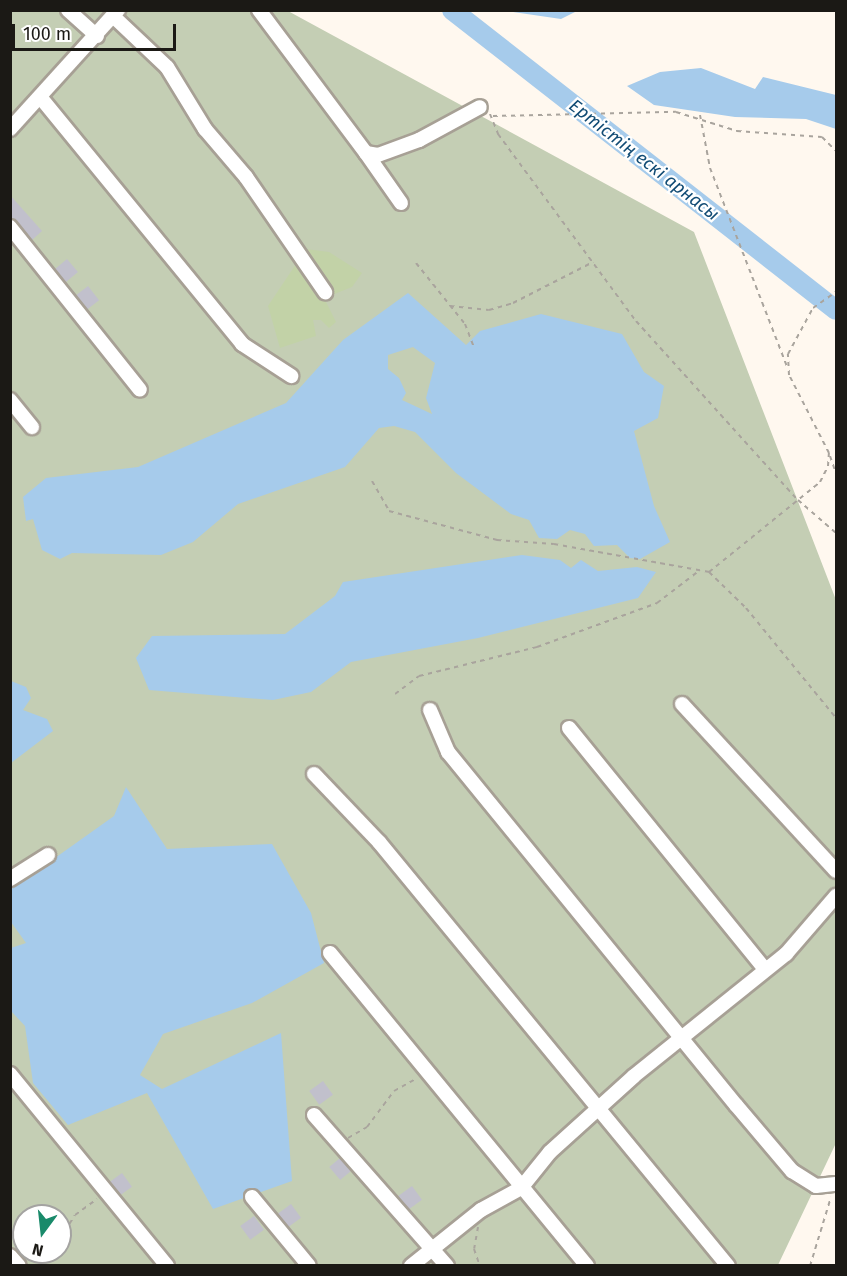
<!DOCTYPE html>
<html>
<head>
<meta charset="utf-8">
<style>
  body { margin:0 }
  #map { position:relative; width:847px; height:1276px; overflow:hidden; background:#fff8ef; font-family:"Fira Sans",sans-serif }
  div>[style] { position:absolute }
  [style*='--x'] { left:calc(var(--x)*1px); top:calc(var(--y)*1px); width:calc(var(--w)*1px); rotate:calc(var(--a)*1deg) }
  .green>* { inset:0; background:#c4ceb4 }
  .forest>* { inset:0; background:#c2d2a7 }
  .water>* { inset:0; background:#a6cbeb }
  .river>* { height:20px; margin:-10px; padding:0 10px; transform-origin:10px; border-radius:10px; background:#a6cbeb }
  .building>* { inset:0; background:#c1c0cc; transform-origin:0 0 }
  .path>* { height:2px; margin-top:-1px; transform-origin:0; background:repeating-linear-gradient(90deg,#a9a49d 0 4.5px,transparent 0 9px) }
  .roads { filter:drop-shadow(2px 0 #a7a095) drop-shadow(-2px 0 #a7a095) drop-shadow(0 2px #a7a095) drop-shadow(0 -2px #a7a095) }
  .minor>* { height:14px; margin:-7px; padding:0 7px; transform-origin:7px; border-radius:7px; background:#fff }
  span { translate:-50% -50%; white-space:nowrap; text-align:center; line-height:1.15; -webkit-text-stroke:4.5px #fff; paint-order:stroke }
  .water-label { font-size:18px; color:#124c75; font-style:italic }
  .frame { position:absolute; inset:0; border:12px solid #1b1915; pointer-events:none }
  .north { position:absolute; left:12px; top:1204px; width:60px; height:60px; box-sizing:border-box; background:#fff; border:2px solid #a4a3a1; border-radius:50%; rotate:195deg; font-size:16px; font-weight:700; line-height:24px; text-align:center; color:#1b1915 }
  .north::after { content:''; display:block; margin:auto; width:21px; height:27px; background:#198a6a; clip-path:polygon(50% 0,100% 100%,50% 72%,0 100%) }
  .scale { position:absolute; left:12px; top:24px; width:164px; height:27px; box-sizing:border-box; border:3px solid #1b1915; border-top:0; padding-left:8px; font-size:18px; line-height:21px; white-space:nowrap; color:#1b1915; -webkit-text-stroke:4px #fff; paint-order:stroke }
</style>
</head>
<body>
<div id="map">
  <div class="green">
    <i style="clip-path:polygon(evenodd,11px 11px,288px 11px,694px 232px,836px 600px,836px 1143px,778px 1265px,11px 1265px,11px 11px,24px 1216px,60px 1216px,60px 1252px,24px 1252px,24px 1216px)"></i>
  </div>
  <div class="forest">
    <i style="clip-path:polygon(306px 249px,329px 252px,362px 273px,352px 287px,324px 298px,336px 322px,329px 328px,321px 320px,313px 320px,316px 336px,280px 348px,268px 306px)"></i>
  </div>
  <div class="water">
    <i style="clip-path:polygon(507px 11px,577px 10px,577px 11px,561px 19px)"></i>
    <i style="clip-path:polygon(701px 68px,755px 89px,763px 77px,836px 95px,836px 129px,806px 119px,735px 117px,654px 105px,627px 86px,660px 72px)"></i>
    <i style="clip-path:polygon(evenodd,408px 293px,466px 345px,480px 331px,541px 314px,622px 334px,644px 372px,664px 386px,658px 418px,634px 431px,654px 506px,670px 542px,640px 559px,630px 558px,617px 545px,594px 546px,585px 534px,570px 530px,557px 539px,539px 538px,529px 520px,511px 514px,456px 473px,415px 432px,394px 426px,379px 428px,345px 467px,238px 504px,193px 542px,161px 555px,72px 553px,60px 559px,42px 550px,33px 519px,26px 521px,23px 497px,46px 478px,138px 467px,286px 403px,343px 340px,408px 293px,413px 347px,435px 363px,426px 398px,432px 414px,402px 400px,406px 393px,399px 378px,388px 369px,388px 355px,413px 347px)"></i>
    <i style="clip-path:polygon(522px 555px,560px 560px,571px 568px,581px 560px,598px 571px,637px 567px,656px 572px,638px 598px,478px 638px,351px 662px,311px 692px,273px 700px,149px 690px,136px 658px,152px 636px,285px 634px,335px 596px,343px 582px)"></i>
    <i style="clip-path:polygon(11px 681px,26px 687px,31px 698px,23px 710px,47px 719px,53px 731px,11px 763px)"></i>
    <i style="clip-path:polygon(126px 787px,167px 849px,272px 844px,311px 913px,324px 963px,252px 1003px,163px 1034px,140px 1075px,162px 1089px,281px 1033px,292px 1181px,213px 1209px,147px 1093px,68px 1125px,33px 1083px,25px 1026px,11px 1011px,11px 948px,26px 943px,11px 922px,10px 890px,114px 816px)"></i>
  </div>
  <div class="river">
    <i style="--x:452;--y:10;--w:487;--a:38"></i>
  </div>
  <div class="building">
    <i style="clip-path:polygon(10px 195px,42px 231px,32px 240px,10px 218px)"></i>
    <i style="left:67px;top:259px;width:17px;height:16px;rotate:50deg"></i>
    <i style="left:88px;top:286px;width:18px;height:16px;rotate:52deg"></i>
    <i style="left:323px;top:1081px;width:17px;height:17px;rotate:54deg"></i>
    <i style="left:340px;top:1158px;width:17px;height:14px;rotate:50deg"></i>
    <i style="left:122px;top:1173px;width:17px;height:15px;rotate:54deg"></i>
    <i style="left:412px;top:1186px;width:17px;height:17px;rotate:54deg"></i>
    <i style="left:291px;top:1204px;width:17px;height:16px;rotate:54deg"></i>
    <i style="left:254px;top:1216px;width:17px;height:17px;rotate:54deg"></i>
    <i style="clip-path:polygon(20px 1224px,24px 1242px,16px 1248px,10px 1231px)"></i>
  </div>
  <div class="path">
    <i style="--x:490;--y:114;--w:22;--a:68"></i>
    <i style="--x:498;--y:134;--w:232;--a:53.6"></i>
    <i style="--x:636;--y:321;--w:241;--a:47.9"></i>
    <i style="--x:798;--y:500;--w:50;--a:41"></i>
    <i style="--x:700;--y:115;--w:54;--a:79.3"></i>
    <i style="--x:710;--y:168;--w:213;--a:68.8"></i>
    <i style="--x:493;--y:116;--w:183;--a:-1.3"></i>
    <i style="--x:676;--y:112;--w:64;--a:17.3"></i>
    <i style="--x:737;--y:131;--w:85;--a:4"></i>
    <i style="--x:822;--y:137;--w:20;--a:45"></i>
    <i style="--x:416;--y:263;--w:78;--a:51.2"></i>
    <i style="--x:465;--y:324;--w:25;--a:69"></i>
    <i style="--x:450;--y:306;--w:39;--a:6"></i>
    <i style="--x:489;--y:310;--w:25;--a:-16"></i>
    <i style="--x:513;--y:303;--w:90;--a:-27.1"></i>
    <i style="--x:830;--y:456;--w:18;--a:71"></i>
    <i style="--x:372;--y:481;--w:34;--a:60"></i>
    <i style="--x:389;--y:511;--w:112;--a:15"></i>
    <i style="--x:497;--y:540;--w:57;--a:4"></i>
    <i style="--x:554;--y:544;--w:158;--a:10.2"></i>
    <i style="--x:709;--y:572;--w:52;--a:44.2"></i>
    <i style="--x:746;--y:608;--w:142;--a:50.7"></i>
    <i style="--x:709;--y:572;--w:143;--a:-39"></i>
    <i style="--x:820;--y:482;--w:18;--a:-63"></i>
    <i style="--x:828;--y:466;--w:13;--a:-86"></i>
    <i style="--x:829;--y:453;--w:88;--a:-117.1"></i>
    <i style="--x:789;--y:375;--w:21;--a:-93"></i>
    <i style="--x:788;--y:354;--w:52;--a:-61.5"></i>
    <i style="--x:813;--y:308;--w:28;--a:-35"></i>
    <i style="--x:395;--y:694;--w:30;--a:-37"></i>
    <i style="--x:419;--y:676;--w:122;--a:-13.8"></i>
    <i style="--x:537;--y:647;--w:128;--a:-20.1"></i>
    <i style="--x:657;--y:603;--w:54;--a:-37.5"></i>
    <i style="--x:348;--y:1138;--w:22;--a:-30"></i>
    <i style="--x:367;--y:1127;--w:45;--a:-53.1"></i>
    <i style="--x:394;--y:1091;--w:26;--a:-29"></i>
    <i style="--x:478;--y:1227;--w:22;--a:100"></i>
    <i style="--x:474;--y:1249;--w:18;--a:71"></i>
    <i style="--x:60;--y:1239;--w:28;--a:-58"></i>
    <i style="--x:75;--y:1215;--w:27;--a:-36"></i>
    <i style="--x:39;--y:1266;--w:19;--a:-47"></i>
    <i style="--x:810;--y:1266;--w:72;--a:-73.1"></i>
  </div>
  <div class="roads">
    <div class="minor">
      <i style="--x:68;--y:10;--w:39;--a:42"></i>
      <i style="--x:259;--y:10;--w:179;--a:53.2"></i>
      <i style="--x:366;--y:153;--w:12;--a:9"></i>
      <i style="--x:378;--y:155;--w:44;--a:-20.1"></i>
      <i style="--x:419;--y:140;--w:69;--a:-28.4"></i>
      <i style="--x:113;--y:16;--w:74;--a:43.4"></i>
      <i style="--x:167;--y:67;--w:73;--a:58.5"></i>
      <i style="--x:205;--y:129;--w:63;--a:49.5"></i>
      <i style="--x:246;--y:177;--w:140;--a:55.5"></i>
      <i style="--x:41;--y:98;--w:318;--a:50.7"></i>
      <i style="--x:242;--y:344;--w:59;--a:33.1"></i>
      <i style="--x:10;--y:129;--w:161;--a:-47.8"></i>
      <i style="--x:366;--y:153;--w:61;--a:55"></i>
      <i style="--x:10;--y:227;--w:208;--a:51.4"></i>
      <i style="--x:10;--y:400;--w:35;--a:51"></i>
      <i style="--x:682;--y:704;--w:227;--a:47.3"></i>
      <i style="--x:430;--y:710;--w:46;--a:66.8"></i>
      <i style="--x:448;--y:752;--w:456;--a:50.8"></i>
      <i style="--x:736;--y:1105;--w:87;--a:49.7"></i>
      <i style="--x:792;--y:1171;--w:28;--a:32"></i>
      <i style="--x:816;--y:1186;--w:20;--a:-6"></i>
      <i style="--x:569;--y:728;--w:309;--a:50.9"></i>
      <i style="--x:314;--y:774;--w:94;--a:46.3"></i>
      <i style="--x:379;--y:842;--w:549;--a:50.54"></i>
      <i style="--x:10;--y:879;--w:45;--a:-32.3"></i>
      <i style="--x:330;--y:953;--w:405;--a:50.6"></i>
      <i style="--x:10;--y:1074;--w:248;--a:50.7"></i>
      <i style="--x:314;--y:1115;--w:201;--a:48.6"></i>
      <i style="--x:252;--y:1197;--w:89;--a:50.4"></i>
      <i style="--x:10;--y:1256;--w:13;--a:48"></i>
      <i style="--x:411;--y:1266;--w:90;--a:-38.7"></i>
      <i style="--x:481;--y:1210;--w:46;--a:-28.8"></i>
      <i style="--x:521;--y:1188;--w:46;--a:-51.1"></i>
      <i style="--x:550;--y:1152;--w:113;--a:-42.1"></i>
      <i style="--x:634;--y:1076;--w:195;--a:-38.8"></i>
      <i style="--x:786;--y:954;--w:77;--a:-49.2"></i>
    </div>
  </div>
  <div class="water-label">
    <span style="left:644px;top:160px;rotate:38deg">Ертістің ескі арнасы</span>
  </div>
  <div class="frame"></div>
  <div class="north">N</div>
  <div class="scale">100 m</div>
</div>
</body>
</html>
